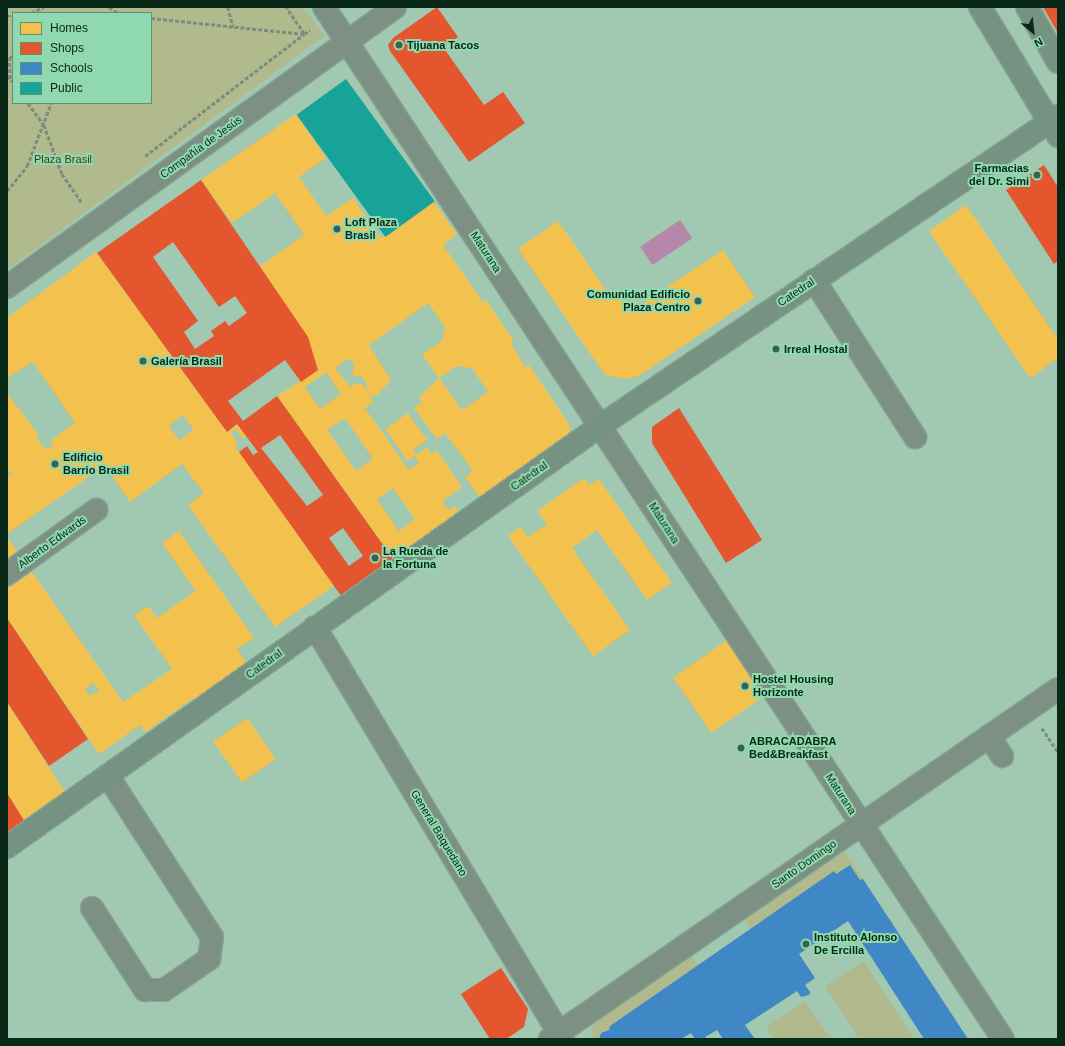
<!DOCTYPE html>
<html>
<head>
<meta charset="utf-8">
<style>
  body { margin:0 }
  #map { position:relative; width:1065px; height:1046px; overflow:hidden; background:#a1c8b1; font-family:Helvetica,sans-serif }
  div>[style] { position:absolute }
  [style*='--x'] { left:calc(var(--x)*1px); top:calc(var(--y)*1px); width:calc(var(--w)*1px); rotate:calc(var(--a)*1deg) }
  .green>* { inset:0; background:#b0ba8d }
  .water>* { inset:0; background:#b587ab; transform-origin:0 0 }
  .homes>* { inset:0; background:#f2c14e; transform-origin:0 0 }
  .shops>* { inset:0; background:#e4572e }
  .schools>* { inset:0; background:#3f88c5 }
  .public>* { inset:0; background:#17a398; transform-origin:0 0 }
  .path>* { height:2.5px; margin-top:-1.25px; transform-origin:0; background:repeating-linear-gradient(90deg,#798d81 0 4px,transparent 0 6px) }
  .roads { filter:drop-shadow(1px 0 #86a593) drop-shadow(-1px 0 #86a593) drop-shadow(0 1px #86a593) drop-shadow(0 -1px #86a593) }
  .minor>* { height:22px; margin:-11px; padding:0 11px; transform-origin:11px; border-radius:11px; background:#7c9184 }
  .major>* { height:22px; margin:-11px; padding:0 11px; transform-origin:11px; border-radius:11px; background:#769282 }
  .dots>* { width:11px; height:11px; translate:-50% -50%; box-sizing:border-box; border:2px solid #90d9ae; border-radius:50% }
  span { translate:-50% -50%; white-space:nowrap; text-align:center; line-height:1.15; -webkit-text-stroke:4px #90d9ae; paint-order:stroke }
  .poi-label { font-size:11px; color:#092818; font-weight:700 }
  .left { translate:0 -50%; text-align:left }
  .right { translate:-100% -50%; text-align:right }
  .street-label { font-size:11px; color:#092818 }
  .park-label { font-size:11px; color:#443a0b }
  .frame { position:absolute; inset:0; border:8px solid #092818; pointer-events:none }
  .legend { position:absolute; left:12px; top:12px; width:140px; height:92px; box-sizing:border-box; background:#90d9ae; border:1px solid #5a9272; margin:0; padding:5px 7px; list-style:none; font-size:12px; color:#092818 }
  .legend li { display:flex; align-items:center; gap:8px; height:20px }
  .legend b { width:20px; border:1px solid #5a9272 }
  .north { position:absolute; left:1013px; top:12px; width:40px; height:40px; -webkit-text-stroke:3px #90d9ae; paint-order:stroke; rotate:152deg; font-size:11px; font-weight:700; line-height:16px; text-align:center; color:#092818 }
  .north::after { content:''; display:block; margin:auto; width:14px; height:18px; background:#092818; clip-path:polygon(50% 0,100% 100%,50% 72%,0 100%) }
</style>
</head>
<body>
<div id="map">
  <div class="green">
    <i style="clip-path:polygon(evenodd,7px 7px,303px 7px,324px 36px,7px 270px,7px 7px,13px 13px,151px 13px,151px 103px,13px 103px,13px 13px)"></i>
    <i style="clip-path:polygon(844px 850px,863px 879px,860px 880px,849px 865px,751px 929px,743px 918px)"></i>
    <i style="clip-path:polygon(690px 954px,698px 965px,610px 1026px,609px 1030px,601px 1033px,599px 1039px,594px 1039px,591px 1034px,595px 1020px)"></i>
    <i style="clip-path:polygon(864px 961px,914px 1039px,859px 1039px,825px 986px)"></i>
    <i style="clip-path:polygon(805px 1001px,831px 1039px,774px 1039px,766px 1026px)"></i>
  </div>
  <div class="water">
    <i style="left:680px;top:220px;width:22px;height:48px;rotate:56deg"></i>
  </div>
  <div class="homes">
    <i style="clip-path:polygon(evenodd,296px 114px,326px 158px,299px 177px,326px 216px,353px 198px,381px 238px,434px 202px,457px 234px,443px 245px,483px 302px,486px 300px,514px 341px,511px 343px,525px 367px,529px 365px,570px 426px,569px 441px,482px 501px,465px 477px,473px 471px,445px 433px,437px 439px,414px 408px,422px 402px,419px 397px,439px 378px,462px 410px,488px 392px,472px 368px,457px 366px,439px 378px,422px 354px,442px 341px,445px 327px,428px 303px,369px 345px,391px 380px,376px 396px,370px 395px,366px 389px,367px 384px,362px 377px,352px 375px,354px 365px,349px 358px,335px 368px,350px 387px,355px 383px,362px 384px,374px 402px,365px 408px,409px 470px,419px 462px,414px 456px,408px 461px,385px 429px,408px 413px,427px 440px,413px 450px,417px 455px,427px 447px,431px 454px,436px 450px,462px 487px,442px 501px,449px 510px,455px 506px,461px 515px,396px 563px,277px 396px,318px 370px,308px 337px,259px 267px,304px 235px,275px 193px,232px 223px,201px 180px,296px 114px,326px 372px,341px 394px,320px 409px,305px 387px,326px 372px,296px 114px,345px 418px,373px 459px,356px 471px,327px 430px,345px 418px,296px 114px,393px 488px,415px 519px,399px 531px,377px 499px,393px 488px)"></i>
    <i style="clip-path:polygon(966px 205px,1058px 339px,1058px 358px,1030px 378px,929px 231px)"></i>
    <i style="clip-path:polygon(558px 221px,612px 299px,643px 303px,723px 250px,755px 297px,639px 376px,625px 379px,605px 375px,518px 249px)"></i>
    <i style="clip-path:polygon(evenodd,96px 252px,227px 432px,237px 424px,246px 436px,243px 439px,236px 429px,230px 432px,238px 443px,235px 446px,334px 586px,275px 627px,188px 505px,204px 493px,182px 464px,130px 502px,102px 461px,104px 466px,7px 534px,7px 478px,12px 474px,7px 468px,7px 393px,39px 435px,36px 437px,46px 450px,53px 445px,50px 441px,75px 423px,33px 362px,7px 378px,7px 318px,96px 252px,183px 415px,194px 430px,179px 440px,169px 426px,183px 415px)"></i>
    <i style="clip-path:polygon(584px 478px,589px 485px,599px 479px,672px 583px,647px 600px,597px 530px,572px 548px,630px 630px,593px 656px,508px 536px,521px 527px,528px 537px,547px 524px,537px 511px)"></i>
    <i style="clip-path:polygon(evenodd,179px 531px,254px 638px,237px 649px,249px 667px,196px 704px,192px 699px,145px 732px,140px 725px,99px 754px,7px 618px,7px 589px,32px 572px,123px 702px,172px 669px,134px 615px,148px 606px,157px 618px,196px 591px,162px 543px,179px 531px,93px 683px,99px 690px,90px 696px,85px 689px,93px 683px)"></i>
    <i style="clip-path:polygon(7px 537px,17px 551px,7px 558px)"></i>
    <i style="left:727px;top:640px;width:67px;height:66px;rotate:55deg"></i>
    <i style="clip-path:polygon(7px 702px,66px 794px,25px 822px,7px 793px)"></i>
    <i style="left:247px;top:718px;width:50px;height:41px;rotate:55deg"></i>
  </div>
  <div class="shops">
    <i style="clip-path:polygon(437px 7px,458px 37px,443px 47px,484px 105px,503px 92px,525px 123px,469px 162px,390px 51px,388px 45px,393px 38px)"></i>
    <i style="clip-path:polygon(1043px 7px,1058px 7px,1058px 33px)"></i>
    <i style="clip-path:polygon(1044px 165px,1058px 187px,1058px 261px,1054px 264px,1006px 190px)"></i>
    <i style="clip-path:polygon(evenodd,201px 180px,308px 337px,318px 370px,301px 382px,285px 360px,228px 401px,243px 421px,277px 396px,396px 563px,344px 600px,239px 452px,247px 446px,253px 455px,258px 452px,237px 424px,227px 432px,97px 253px,201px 180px,173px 242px,219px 307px,235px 296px,247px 313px,229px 326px,225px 321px,211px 331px,214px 336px,195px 349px,184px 332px,198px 321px,153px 257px,173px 242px,201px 180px,280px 435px,323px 495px,307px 506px,261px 448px,280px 435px,201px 180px,343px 528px,363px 556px,349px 566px,329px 538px,343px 528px)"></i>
    <i style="clip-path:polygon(679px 408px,762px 540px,726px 563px,652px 443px,652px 427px)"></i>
    <i style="clip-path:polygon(7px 618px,88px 739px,49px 766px,7px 702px)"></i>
    <i style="clip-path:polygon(7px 793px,25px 822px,7px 835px)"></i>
    <i style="clip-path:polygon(501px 968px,528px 1009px,524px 1027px,506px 1039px,490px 1039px,461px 994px)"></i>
  </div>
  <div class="schools">
    <i style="clip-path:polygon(850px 865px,860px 880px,863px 879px,968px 1039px,924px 1039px,848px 921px,799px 954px,815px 978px,805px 985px,810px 992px,809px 995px,801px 997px,797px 991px,745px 1025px,755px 1039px,723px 1039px,717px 1030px,705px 1037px,707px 1039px,695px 1039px,691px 1033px,681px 1039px,599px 1039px,601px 1033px,609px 1030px,610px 1026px,834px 871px,836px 874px)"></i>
  </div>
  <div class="public">
    <i style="left:346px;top:79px;width:151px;height:61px;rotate:54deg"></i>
  </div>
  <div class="path">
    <i style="--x:109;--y:7;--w:11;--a:34"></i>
    <i style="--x:228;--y:7;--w:21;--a:76"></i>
    <i style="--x:31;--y:13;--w:14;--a:-25"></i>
    <i style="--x:7;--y:16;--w:6;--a:0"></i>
    <i style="--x:151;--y:18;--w:154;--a:6"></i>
    <i style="--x:304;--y:34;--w:7;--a:-34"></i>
    <i style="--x:7;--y:76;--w:8;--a:45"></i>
    <i style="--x:10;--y:79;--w:20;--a:-93"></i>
    <i style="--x:9;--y:59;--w:6;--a:-51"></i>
    <i style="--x:28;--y:103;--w:27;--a:54"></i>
    <i style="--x:44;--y:125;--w:52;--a:69.8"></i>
    <i style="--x:62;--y:174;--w:35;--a:55"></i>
    <i style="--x:145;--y:156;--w:200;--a:-37.5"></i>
    <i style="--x:304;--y:34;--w:32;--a:-124"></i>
    <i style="--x:7;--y:191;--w:32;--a:-51"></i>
    <i style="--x:27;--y:166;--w:67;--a:-69.1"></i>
    <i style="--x:1042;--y:728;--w:29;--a:56"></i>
  </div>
  <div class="roads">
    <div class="minor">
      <i style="--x:324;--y:7;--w:1235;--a:56.66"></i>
      <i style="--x:814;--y:280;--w:187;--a:57.2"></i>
      <i style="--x:7;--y:287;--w:478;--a:-35.8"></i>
      <i style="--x:7;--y:574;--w:110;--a:-35.7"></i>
      <i style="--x:315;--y:627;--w:481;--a:59"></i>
      <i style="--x:989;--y:736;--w:24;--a:57"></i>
      <i style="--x:92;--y:908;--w:98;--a:57.1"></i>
      <i style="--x:145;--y:990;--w:19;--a:0"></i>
      <i style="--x:164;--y:990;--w:55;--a:-34.6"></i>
      <i style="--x:209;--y:959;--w:22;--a:-82"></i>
      <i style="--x:212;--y:937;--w:192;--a:-122.9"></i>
      <i style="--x:550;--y:1039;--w:617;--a:-34.57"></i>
    </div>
    <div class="major">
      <i style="--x:980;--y:7;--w:151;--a:58.8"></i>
      <i style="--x:1027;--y:7;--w:63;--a:60.6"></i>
      <i style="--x:7;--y:847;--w:727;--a:-35.37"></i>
      <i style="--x:600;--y:426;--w:553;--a:-34.09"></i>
    </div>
  </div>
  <div class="dots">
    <i style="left:399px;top:45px;background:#3e604e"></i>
    <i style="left:1037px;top:175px;background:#3e604e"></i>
    <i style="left:337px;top:229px;background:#3e604e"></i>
    <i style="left:698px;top:301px;background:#3e604e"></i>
    <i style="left:776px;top:349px;background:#3e604e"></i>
    <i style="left:143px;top:361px;background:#3e604e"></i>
    <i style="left:55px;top:464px;background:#3e604e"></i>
    <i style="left:375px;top:558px;background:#3e604e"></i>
    <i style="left:745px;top:686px;background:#3e604e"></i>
    <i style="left:741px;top:748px;background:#3e604e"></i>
    <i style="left:806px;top:944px;background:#3e604e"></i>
  </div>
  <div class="poi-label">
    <span class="left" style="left:407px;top:45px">Tijuana Tacos</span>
    <span class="right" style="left:1029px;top:175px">Farmacias<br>del Dr. Simi</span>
    <span class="left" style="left:345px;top:229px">Loft Plaza<br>Brasil</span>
    <span class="right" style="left:690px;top:301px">Comunidad Edificio<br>Plaza Centro</span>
    <span class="left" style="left:784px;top:349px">Irreal Hostal</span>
    <span class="left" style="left:151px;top:361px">Galería Brasil</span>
    <span class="left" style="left:63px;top:464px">Edificio<br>Barrio Brasil</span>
    <span class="left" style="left:383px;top:558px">La Rueda de<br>la Fortuna</span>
    <span class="left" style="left:753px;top:686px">Hostel Housing<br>Horizonte</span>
    <span class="left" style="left:749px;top:748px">ABRACADABRA<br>Bed&amp;Breakfast</span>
    <span class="left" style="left:814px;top:944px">Instituto Alonso<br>De Ercilla</span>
  </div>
  <div class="street-label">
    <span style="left:201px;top:147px;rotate:-36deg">Compañía de Jesús</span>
    <span style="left:486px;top:252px;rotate:57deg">Maturana</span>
    <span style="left:796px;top:292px;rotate:-34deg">Catedral</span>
    <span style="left:529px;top:476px;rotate:-35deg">Catedral</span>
    <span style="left:664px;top:523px;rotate:57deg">Maturana</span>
    <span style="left:52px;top:542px;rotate:-36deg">Alberto Edwards</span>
    <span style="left:264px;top:664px;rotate:-36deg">Catedral</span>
    <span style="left:841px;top:794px;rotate:57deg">Maturana</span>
    <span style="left:439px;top:833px;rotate:59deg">General Baquedano</span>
    <span style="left:804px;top:864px;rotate:-35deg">Santo Domingo</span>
  </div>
  <div class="park-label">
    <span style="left:63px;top:159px">Plaza Brasil</span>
  </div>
  <div class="frame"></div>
  <ul class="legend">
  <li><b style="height:11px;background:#f2c14e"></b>Homes</li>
  <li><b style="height:11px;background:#e4572e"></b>Shops</li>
  <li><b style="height:11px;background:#3f88c5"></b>Schools</li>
  <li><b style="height:11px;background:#17a398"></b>Public</li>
  </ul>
  <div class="north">N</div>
</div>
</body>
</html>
